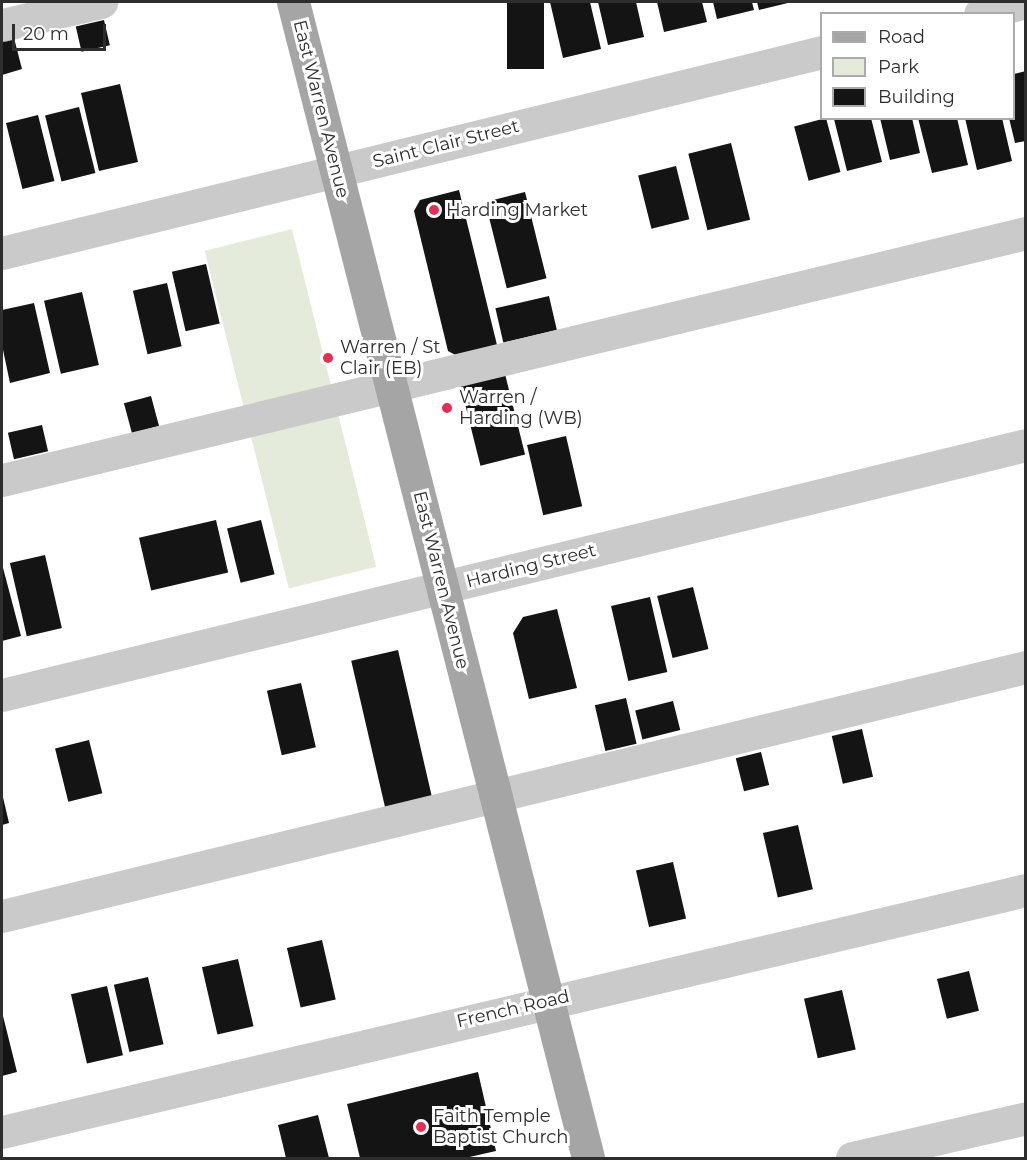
<!DOCTYPE html>
<html>
<head>
<meta charset="utf-8">
<style>
  body { margin:0 }
  #map { position:relative; width:1027px; height:1160px; overflow:hidden; background:#fff; font-family:Montserrat,sans-serif }
  div>[style] { position:absolute }
  [style*='--x'] { left:calc(var(--x)*1px); top:calc(var(--y)*1px); width:calc(var(--w)*1px); rotate:calc(var(--a)*1deg) }
  .green>* { inset:0; background:#e5ebda; transform-origin:0 0 }
  .building>* { inset:0; background:#141414; transform-origin:0 0 }
  .minor>* { height:33px; margin:-16.5px; padding:0 16.5px; transform-origin:16.5px; border-radius:16.5px; background:#cacaca }
  .major>* { height:33px; margin:-16.5px; padding:0 16.5px; transform-origin:16.5px; border-radius:16.5px; background:#a5a5a5 }
  .dots>* { width:16px; height:16px; translate:-50% -50%; box-sizing:border-box; border:3px solid #fff; border-radius:50% }
  span { translate:-50% -50%; white-space:nowrap; text-align:center; line-height:1.15; -webkit-text-stroke:6px #fff; paint-order:stroke }
  .street-label { font-size:18px; color:#2d2d2d }
  .poi-label { font-size:18px; color:#2d2d2d }
  .left { translate:0 -50%; text-align:left }
  .frame { position:absolute; inset:0; border:3px solid #2d2d2d; pointer-events:none }
  .legend { position:absolute; left:820px; top:12px; width:195px; height:108px; box-sizing:border-box; background:#fff; border:2px solid #ababab; margin:0; padding:8px 10px; list-style:none; font-size:18px; color:#2d2d2d }
  .legend li { display:flex; align-items:center; gap:12px; height:30px }
  .legend b { width:30px; border:2px solid #ababab }
  .scale { position:absolute; left:12px; top:24px; width:94px; height:27px; box-sizing:border-box; border:3px solid #2d2d2d; border-top:0; padding-left:8px; font-size:18px; line-height:21px; white-space:nowrap; color:#2d2d2d; -webkit-text-stroke:4px #fff; paint-order:stroke }
</style>
</head>
<body>
<div id="map">
  <div class="green">
    <i style="left:292px;top:229px;width:348px;height:90px;rotate:76deg"></i>
  </div>
  <div class="building">
    <i style="left:507px;top:2px;width:37px;height:67px"></i>
    <i style="clip-path:polygon(550px 2px,590px 2px,601px 49px,563px 58px)"></i>
    <i style="clip-path:polygon(598px 2px,636px 2px,644px 37px,608px 45px)"></i>
    <i style="clip-path:polygon(657px 2px,702px 2px,707px 22px,664px 32px)"></i>
    <i style="clip-path:polygon(713px 2px,752px 2px,754px 10px,717px 19px)"></i>
    <i style="clip-path:polygon(757px 2px,792px 2px,759px 10px)"></i>
    <i style="left:104px;top:20px;width:26px;height:29px;rotate:77deg"></i>
    <i style="clip-path:polygon(14px 38px,22px 69px,2px 75px,2px 41px)"></i>
    <i style="clip-path:polygon(1026px 71px,1026px 141px,1015px 143px,1009px 118px,1014px 118px,1014px 74px)"></i>
    <i style="left:120px;top:84px;width:80px;height:40px;rotate:77deg"></i>
    <i style="left:79px;top:107px;width:68px;height:35px;rotate:76deg"></i>
    <i style="left:38px;top:115px;width:68px;height:33px;rotate:76deg"></i>
    <i style="left:826px;top:118px;width:56px;height:33px;rotate:75deg"></i>
    <i style="clip-path:polygon(871px 118px,882px 162px,847px 171px,834px 119px)"></i>
    <i style="clip-path:polygon(880px 118px,912px 118px,920px 153px,890px 160px)"></i>
    <i style="clip-path:polygon(918px 118px,957px 118px,968px 165px,932px 173px)"></i>
    <i style="clip-path:polygon(965px 118px,1002px 118px,1012px 161px,977px 170px)"></i>
    <i style="left:731px;top:143px;width:79px;height:44px;rotate:76deg"></i>
    <i style="left:676px;top:166px;width:55px;height:39px;rotate:76deg"></i>
    <i style="clip-path:polygon(459px 190px,498px 349px,461px 358px,448px 351px,414px 211px,420px 200px)"></i>
    <i style="left:525px;top:192px;width:89px;height:41px;rotate:76deg"></i>
    <i style="left:206px;top:264px;width:61px;height:35px;rotate:77deg"></i>
    <i style="left:167px;top:283px;width:65px;height:35px;rotate:77deg"></i>
    <i style="left:82px;top:292px;width:75px;height:39px;rotate:77deg"></i>
    <i style="left:549px;top:296px;width:35px;height:55px;rotate:77deg"></i>
    <i style="clip-path:polygon(34px 303px,50px 373px,10px 383px,2px 345px,2px 310px)"></i>
    <i style="left:505px;top:374px;width:83px;height:46px;rotate:76deg"></i>
    <i style="left:151px;top:396px;width:31px;height:28px;rotate:75deg"></i>
    <i style="left:42px;top:425px;width:27px;height:35px;rotate:77deg"></i>
    <i style="left:566px;top:436px;width:72px;height:40px;rotate:77deg"></i>
    <i style="left:216px;top:520px;width:54px;height:79px;rotate:77deg"></i>
    <i style="left:261px;top:520px;width:56px;height:35px;rotate:76deg"></i>
    <i style="left:45px;top:555px;width:75px;height:36px;rotate:77deg"></i>
    <i style="clip-path:polygon(2px 564px,21px 636px,2px 641px)"></i>
    <i style="left:693px;top:587px;width:64px;height:37px;rotate:76deg"></i>
    <i style="left:650px;top:597px;width:77px;height:40px;rotate:77deg"></i>
    <i style="clip-path:polygon(557px 609px,577px 688px,529px 699px,513px 633px,523px 617px)"></i>
    <i style="left:398px;top:650px;width:155px;height:48px;rotate:77deg"></i>
    <i style="left:301px;top:683px;width:66px;height:35px;rotate:77deg"></i>
    <i style="left:626px;top:698px;width:47px;height:32px;rotate:77deg"></i>
    <i style="left:673px;top:701px;width:30px;height:39px;rotate:76deg"></i>
    <i style="left:862px;top:729px;width:49px;height:31px;rotate:77deg"></i>
    <i style="left:89px;top:740px;width:55px;height:35px;rotate:76deg"></i>
    <i style="left:761px;top:752px;width:34px;height:26px;rotate:76deg"></i>
    <i style="clip-path:polygon(2px 793px,9px 823px,2px 825px)"></i>
    <i style="left:798px;top:825px;width:66px;height:36px;rotate:77deg"></i>
    <i style="left:673px;top:862px;width:58px;height:38px;rotate:77deg"></i>
    <i style="left:322px;top:940px;width:61px;height:36px;rotate:77deg"></i>
    <i style="left:238px;top:959px;width:69px;height:37px;rotate:77deg"></i>
    <i style="left:969px;top:971px;width:41px;height:33px;rotate:76deg"></i>
    <i style="left:148px;top:977px;width:69px;height:35px;rotate:77deg"></i>
    <i style="left:107px;top:986px;width:71px;height:37px;rotate:77deg"></i>
    <i style="left:842px;top:990px;width:61px;height:39px;rotate:77deg"></i>
    <i style="clip-path:polygon(2px 1012px,17px 1072px,2px 1076px)"></i>
    <i style="clip-path:polygon(478px 1072px,496px 1151px,465px 1158px,360px 1158px,347px 1104px)"></i>
    <i style="clip-path:polygon(318px 1115px,329px 1158px,286px 1158px,278px 1125px)"></i>
  </div>
  <div class="minor">
    <i style="--x:980;--y:14;--w:48;--a:-14.6"></i>
    <i style="--x:2;--y:25;--w:102;--a:-13.1"></i>
    <i style="--x:2;--y:253;--w:844;--a:-13.77"></i>
    <i style="--x:2;--y:480;--w:1053;--a:-13.56"></i>
    <i style="--x:2;--y:695;--w:1054;--a:-13.72"></i>
    <i style="--x:2;--y:916;--w:1054;--a:-13.67"></i>
    <i style="--x:2;--y:1132;--w:1052;--a:-13.3"></i>
    <i style="--x:852;--y:1158;--w:179;--a:-12.9"></i>
  </div>
  <div class="major">
    <i style="--x:293;--y:2;--w:1193;--a:75.68"></i>
  </div>
  <div class="dots">
    <i style="left:434px;top:210px;background:#e62d52"></i>
    <i style="left:328px;top:358px;background:#e62d52"></i>
    <i style="left:447px;top:408px;background:#e62d52"></i>
    <i style="left:421px;top:1127px;background:#e62d52"></i>
  </div>
  <div class="street-label">
    <span style="left:321px;top:109px;rotate:76deg">East Warren Avenue</span>
    <span style="left:446px;top:144px;rotate:-14deg">Saint Clair Street</span>
    <span style="left:531px;top:566px;rotate:-14deg">Harding Street</span>
    <span style="left:441px;top:580px;rotate:76deg">East Warren Avenue</span>
    <span style="left:513px;top:1009px;rotate:-13deg">French Road</span>
  </div>
  <div class="poi-label">
    <span class="left" style="left:446px;top:210px">Harding Market</span>
    <span class="left" style="left:340px;top:358px">Warren / St<br>Clair (EB)</span>
    <span class="left" style="left:459px;top:408px">Warren /<br>Harding (WB)</span>
    <span class="left" style="left:433px;top:1127px">Faith Temple<br>Baptist Church</span>
  </div>
  <div class="frame"></div>
  <ul class="legend">
  <li><b style="height:8px;background:#a5a5a5"></b>Road</li>
  <li><b style="height:16px;background:#e5ebda"></b>Park</li>
  <li><b style="height:16px;background:#141414"></b>Building</li>
  </ul>
  <div class="scale">20 m</div>
</div>
</body>
</html>
